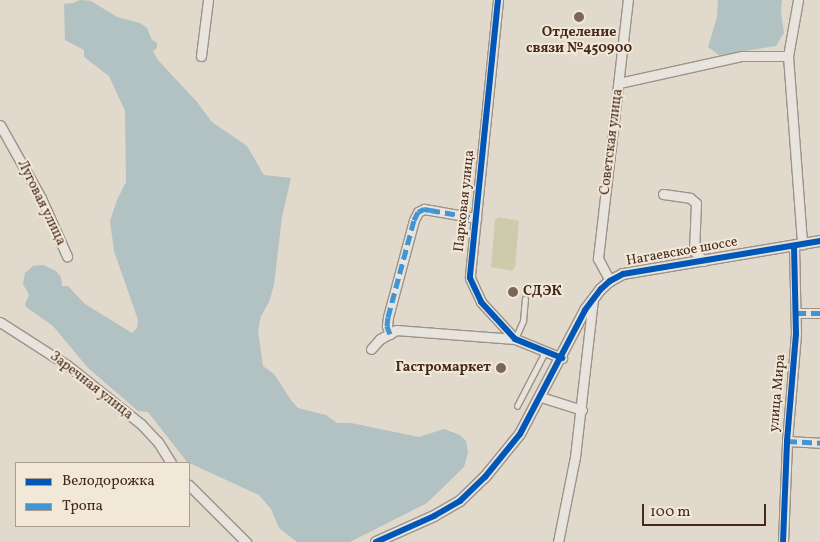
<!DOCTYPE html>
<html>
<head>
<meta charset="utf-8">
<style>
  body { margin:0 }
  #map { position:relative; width:820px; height:542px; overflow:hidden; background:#e1d9cb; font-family:Vollkorn,serif }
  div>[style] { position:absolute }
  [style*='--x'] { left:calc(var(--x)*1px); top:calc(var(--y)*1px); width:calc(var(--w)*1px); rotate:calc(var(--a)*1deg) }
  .green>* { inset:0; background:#cdcbab }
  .water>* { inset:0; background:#b2c2c3 }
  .roads { filter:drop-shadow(1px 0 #9b9389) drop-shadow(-1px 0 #9b9389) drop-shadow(0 1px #9b9389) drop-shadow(0 -1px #9b9389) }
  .service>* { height:4.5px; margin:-2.25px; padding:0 2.25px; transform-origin:2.25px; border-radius:2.25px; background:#e8e3dc }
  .minor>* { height:9px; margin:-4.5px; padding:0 4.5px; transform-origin:4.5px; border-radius:4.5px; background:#e8e3dc }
  .tertiary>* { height:10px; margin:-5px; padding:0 5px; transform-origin:5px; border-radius:5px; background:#e8e3dc }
  .quiet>* { height:5px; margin-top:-2.5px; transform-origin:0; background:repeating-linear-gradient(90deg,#4096d5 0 10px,transparent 0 15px) }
  .cycleway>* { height:6px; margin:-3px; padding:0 3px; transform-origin:3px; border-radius:3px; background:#0057b8 }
  .dots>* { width:14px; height:14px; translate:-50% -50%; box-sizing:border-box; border:2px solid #f1e8d7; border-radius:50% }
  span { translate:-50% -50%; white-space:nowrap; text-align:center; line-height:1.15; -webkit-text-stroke:4px #f1e8d7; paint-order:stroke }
  .poi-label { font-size:14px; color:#46281d; font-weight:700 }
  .left { translate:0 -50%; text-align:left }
  .right { translate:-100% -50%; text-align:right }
  .street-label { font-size:14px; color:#46281d }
  .legend { position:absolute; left:15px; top:462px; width:175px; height:65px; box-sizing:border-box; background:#f1e8d7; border:1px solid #ad9b8d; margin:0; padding:6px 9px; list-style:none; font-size:15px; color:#46281d }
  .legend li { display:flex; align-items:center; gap:10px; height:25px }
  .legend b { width:25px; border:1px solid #ad9b8d }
  .scale { position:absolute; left:642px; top:504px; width:124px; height:22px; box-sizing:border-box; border:2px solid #46281d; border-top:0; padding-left:6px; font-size:15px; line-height:18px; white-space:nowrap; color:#46281d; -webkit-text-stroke:4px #f1e8d7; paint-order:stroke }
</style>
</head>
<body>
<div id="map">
  <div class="green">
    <i style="clip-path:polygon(499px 217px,519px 221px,515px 267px,512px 271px,491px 267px,495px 220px)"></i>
  </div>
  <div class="water">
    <i style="clip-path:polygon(80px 0,91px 1px,117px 17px,140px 23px,147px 28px,152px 40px,157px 43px,157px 48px,153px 51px,158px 60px,197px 102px,212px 122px,247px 146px,264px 175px,291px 178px,282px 217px,274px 285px,269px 302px,261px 316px,258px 331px,263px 366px,274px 374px,291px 400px,298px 408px,326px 415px,337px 423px,351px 423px,419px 437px,444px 429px,460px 435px,466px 441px,468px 452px,464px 467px,427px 503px,350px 542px,297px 542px,279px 528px,271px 509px,259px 495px,187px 462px,148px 412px,138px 411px,88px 368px,53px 326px,26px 307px,25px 304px,29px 295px,23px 284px,25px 273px,33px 266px,43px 265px,56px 271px,61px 277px,62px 286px,68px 286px,85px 304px,132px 333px,137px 328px,138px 320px,114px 251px,110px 221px,117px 200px,126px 182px,125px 111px,109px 76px,84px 57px,84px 50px,65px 40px,64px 4px,73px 3px)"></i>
    <i style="clip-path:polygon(718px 0,782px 0,781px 12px,784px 33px,776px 46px,719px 55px,708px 47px,717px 17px)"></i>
  </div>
  <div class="roads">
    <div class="service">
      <i style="--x:515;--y:339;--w:20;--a:-66"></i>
      <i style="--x:523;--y:321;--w:22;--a:-85"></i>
      <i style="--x:517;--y:406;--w:61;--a:-62.6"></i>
    </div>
    <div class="minor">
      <i style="--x:498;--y:0;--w:279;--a:95.8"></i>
      <i style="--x:470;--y:278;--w:26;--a:65"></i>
      <i style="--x:481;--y:302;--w:50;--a:47.4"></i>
      <i style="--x:515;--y:339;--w:51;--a:22"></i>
      <i style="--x:798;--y:0;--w:57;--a:100.1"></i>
      <i style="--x:788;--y:56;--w:189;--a:85.7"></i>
      <i style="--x:201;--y:56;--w:56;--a:-82.9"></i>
      <i style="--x:619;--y:83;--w:126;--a:-12.4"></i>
      <i style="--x:742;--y:56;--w:46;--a:0"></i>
      <i style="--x:0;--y:125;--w:84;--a:60.7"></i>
      <i style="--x:41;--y:198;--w:64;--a:65.9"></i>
      <i style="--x:663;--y:194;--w:27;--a:8"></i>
      <i style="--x:690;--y:198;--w:8;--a:40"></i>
      <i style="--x:696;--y:203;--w:48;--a:92.4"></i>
      <i style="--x:694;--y:251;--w:14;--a:45"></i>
      <i style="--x:610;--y:281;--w:26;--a:-118"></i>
      <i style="--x:598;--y:258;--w:260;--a:-83.4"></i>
      <i style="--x:796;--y:313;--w:24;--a:0"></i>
      <i style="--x:0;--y:322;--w:80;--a:32.7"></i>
      <i style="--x:67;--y:365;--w:95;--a:38.6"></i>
      <i style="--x:141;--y:424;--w:25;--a:47"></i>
      <i style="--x:158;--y:442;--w:25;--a:58"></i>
      <i style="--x:390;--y:334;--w:9;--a:-111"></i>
      <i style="--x:387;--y:326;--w:9;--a:-84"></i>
      <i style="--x:388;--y:317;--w:100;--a:-75"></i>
      <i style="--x:414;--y:220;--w:9;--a:-63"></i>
      <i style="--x:418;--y:212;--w:7;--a:-27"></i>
      <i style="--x:424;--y:209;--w:6;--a:9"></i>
      <i style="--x:430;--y:210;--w:47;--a:9.9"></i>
      <i style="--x:371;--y:349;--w:13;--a:-48"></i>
      <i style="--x:380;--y:339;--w:18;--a:-29"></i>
      <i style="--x:396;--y:330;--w:119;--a:4.3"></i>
      <i style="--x:541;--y:397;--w:43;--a:17.6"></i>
      <i style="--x:787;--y:441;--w:33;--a:3"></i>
      <i style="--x:189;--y:485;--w:81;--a:45"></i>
      <i style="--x:558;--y:542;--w:87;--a:-78.7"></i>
      <i style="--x:575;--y:457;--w:159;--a:-83.5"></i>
      <i style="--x:783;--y:542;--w:101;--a:-87.7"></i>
      <i style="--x:787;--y:441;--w:107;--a:-85.2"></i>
      <i style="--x:796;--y:334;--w:88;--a:-91.3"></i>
    </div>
    <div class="tertiary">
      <i style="--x:376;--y:542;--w:64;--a:-24.1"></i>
      <i style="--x:434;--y:516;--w:30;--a:-30"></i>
      <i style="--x:460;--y:501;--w:35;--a:-44"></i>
      <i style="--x:485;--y:477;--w:55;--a:-50.9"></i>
      <i style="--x:520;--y:434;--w:140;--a:-62.3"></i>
      <i style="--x:585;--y:310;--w:26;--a:-53"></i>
      <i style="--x:601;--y:289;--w:12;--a:-42"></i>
      <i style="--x:610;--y:281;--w:15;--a:-28"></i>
      <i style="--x:623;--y:274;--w:200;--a:-9.5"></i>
    </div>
  </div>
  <div class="quiet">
    <i style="--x:796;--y:313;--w:24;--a:0"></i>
    <i style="--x:390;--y:334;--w:9;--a:-111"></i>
    <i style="--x:387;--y:326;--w:9;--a:-84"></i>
    <i style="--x:388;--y:317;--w:100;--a:-75"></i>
    <i style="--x:414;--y:220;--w:9;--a:-63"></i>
    <i style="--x:418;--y:212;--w:7;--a:-27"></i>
    <i style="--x:424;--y:209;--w:6;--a:9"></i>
    <i style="--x:430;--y:210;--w:47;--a:9.9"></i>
    <i style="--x:787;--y:441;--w:33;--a:3"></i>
  </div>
  <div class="cycleway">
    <i style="--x:498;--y:0;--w:279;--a:95.8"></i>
    <i style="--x:470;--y:278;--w:26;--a:65"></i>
    <i style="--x:481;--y:302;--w:50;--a:47.4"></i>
    <i style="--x:515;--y:339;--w:51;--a:22"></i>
    <i style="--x:376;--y:542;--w:64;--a:-24.1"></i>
    <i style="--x:434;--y:516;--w:30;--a:-30"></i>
    <i style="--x:460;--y:501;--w:35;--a:-44"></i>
    <i style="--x:485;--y:477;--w:55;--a:-50.9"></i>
    <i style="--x:520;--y:434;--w:140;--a:-62.3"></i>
    <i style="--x:585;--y:310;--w:26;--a:-53"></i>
    <i style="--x:601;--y:289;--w:12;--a:-42"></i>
    <i style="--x:610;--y:281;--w:15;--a:-28"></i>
    <i style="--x:623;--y:274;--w:200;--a:-9.5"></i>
    <i style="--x:783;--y:542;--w:101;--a:-87.7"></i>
    <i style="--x:787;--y:441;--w:107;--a:-85.2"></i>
    <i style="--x:796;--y:334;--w:88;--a:-91.3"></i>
  </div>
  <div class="dots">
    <i style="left:579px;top:17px;background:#7c665a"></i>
    <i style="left:513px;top:292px;background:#7c665a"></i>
    <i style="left:501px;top:368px;background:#7c665a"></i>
  </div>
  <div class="poi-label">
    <span style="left:579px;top:41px">Отделение<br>связи №450900</span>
    <span class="left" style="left:523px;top:292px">СДЭК</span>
    <span class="right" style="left:491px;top:368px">Гастромаркет</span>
  </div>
  <div class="street-label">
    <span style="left:612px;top:142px;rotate:-83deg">Советская улица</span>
    <span style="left:465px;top:201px;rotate:-84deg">Парковая улица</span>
    <span style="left:41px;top:203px;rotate:64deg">Луговая улица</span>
    <span style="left:682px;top:252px;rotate:-10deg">Нагаевское шоссе</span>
    <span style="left:91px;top:386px;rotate:38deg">Заречная улица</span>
    <span style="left:778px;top:393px;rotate:-85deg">улица Мира</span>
  </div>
  <ul class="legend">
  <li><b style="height:6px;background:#0057b8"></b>Велодорожка</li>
  <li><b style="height:6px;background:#4096d5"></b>Тропа</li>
  </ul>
  <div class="scale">100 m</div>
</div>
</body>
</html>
